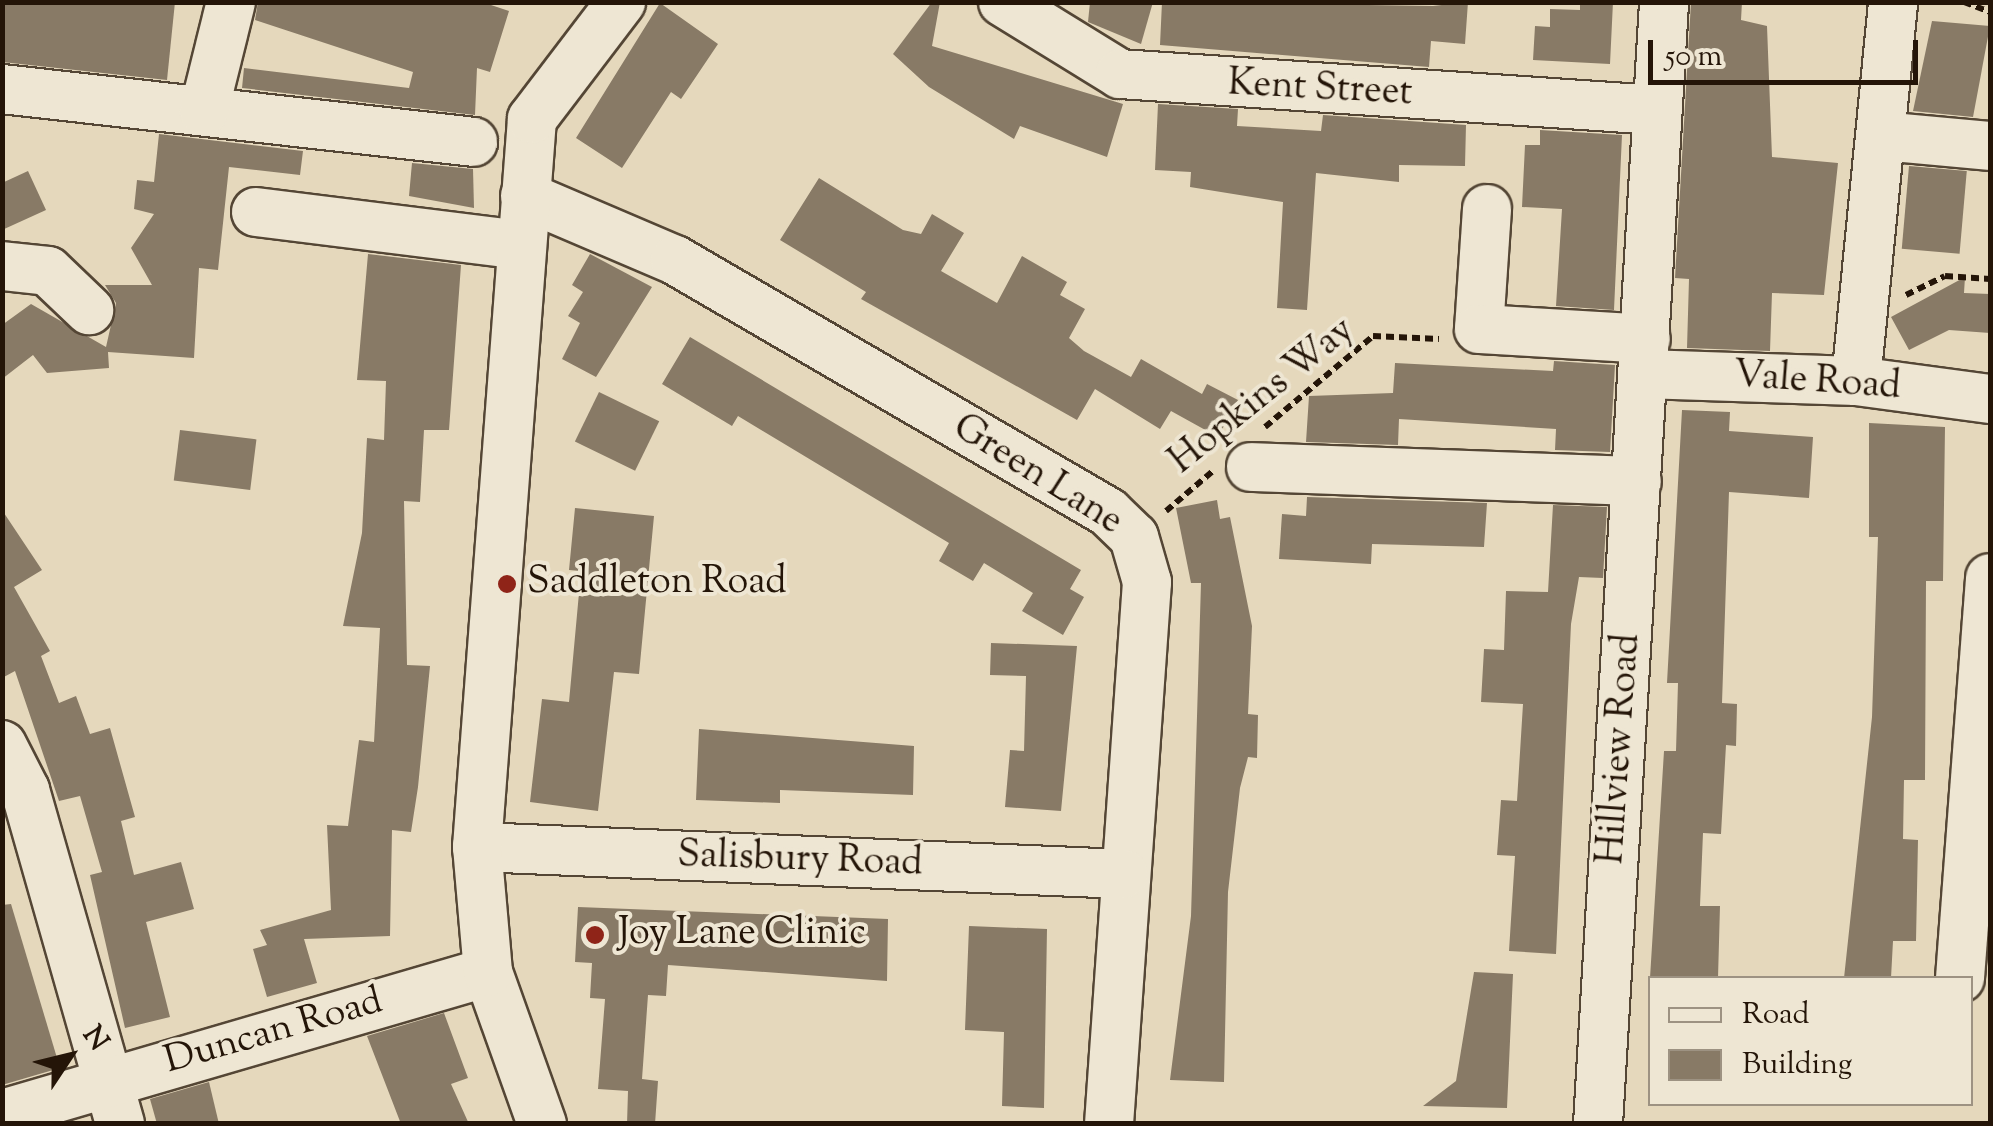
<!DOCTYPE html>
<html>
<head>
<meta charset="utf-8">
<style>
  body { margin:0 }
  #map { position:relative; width:1993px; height:1126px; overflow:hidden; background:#e5d8bc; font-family:"Sorts Mill Goudy",serif }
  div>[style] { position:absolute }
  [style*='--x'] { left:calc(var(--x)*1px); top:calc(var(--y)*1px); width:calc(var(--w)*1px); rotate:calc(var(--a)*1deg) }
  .building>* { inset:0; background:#887a66; transform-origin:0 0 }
  .path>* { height:6px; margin-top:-3px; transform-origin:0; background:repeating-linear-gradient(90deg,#241508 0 8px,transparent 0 13px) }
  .roads { filter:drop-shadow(2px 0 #544635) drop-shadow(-2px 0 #544635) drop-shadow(0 2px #544635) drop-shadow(0 -2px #544635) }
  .minor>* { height:48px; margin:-24px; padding:0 24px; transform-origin:24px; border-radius:24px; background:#eee6d3 }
  .dots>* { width:28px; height:28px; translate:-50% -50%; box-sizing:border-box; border:5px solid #eee6d3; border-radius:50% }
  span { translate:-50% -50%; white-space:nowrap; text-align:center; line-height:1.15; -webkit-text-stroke:8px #eee6d3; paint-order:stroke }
  .street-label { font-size:38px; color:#241508 }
  .poi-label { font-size:38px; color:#241508 }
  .left { translate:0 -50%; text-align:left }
  .frame { position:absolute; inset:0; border:5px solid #241508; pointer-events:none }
  .legend { position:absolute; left:1648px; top:976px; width:325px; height:130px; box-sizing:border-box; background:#eee6d3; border:2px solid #9d9282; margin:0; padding:12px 18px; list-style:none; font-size:30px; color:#241508 }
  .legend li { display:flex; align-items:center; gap:20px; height:50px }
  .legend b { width:50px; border:2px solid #9d9282 }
  .north { position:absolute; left:20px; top:1006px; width:100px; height:100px; -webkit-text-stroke:8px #eee6d3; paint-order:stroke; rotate:55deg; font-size:28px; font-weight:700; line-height:40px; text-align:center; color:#241508 }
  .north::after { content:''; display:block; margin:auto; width:35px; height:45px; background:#241508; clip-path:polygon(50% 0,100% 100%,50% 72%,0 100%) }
  .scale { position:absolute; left:1648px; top:40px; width:270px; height:45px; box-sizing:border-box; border:5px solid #241508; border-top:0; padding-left:12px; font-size:30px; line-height:35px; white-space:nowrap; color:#241508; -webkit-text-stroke:8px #eee6d3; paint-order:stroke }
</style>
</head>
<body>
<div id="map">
  <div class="building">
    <i style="clip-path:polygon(2px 2px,175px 2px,167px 80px,2px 62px)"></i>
    <i style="clip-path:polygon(258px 2px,482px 2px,509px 11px,490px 72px,477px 68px,475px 115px,242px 88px,244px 68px,409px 88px,413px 72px,255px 20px)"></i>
    <i style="clip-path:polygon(932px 2px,940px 2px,932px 46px,1123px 104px,1107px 157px,1020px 126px,1014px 139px,929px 87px,893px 54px)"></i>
    <i style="clip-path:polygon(1090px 2px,1153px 2px,1141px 44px,1088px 22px)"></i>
    <i style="clip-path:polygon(1162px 2px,1433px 6px,1468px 2px,1465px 44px,1431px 41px,1429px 67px,1160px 45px)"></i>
    <i style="clip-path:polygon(1580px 2px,1613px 2px,1610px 64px,1533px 60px,1535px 26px,1550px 27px,1550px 9px,1580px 10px)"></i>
    <i style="clip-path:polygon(1691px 2px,1742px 2px,1741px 20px,1767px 26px,1772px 157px,1838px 163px,1824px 295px,1772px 293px,1770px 351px,1687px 348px,1689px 279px,1675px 278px)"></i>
    <i style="clip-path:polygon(660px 3px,718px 44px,681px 99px,671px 92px,622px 168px,576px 138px)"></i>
    <i style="clip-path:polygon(1932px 21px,1990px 26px,1973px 117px,1913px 111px)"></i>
    <i style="clip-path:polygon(1158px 104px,1238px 109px,1237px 126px,1321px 131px,1323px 115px,1466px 125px,1465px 166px,1399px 165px,1399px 182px,1316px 173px,1307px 310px,1277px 308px,1283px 202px,1190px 187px,1191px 172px,1155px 170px)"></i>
    <i style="clip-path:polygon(1540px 130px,1622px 135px,1614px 310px,1556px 306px,1562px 209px,1522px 207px,1525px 145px,1540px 145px)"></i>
    <i style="clip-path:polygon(159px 134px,303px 151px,300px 175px,229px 167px,218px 270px,199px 268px,194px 358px,108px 352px,109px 368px,47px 373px,33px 355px,2px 379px,2px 325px,31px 304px,106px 347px,116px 303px,105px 285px,152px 285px,131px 248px,154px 214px,134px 209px,137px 180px,154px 182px)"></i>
    <i style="clip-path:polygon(412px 163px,473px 169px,474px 208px,409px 196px)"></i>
    <i style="left:1909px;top:166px;width:58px;height:83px;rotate:5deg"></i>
    <i style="clip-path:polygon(28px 171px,46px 210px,2px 230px,2px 183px)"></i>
    <i style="clip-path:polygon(819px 178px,903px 230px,921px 234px,932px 214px,964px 233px,941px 271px,997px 303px,1022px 256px,1067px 282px,1060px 295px,1085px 309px,1069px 338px,1084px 351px,1131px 377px,1141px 359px,1202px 394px,1207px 384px,1238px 400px,1218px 437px,1171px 411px,1160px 429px,1095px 389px,1077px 420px,861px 299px,866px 292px,780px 240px)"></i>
    <i style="clip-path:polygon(368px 254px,461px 265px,449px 430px,424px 430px,420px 502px,404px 501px,407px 665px,430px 666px,418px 787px,411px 832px,392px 830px,390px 936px,304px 939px,317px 983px,267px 997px,253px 949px,267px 945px,260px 930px,331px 910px,327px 825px,348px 826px,359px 740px,374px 742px,380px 628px,343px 626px,362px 533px,367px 438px,384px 440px,386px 381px,357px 380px)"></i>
    <i style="clip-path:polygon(590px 254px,652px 287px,596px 377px,562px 359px,580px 323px,568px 316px,583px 292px,572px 285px)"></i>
    <i style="clip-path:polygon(1965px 277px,1964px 293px,1990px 294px,1990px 333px,1949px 330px,1909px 350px,1891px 317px)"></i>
    <i style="clip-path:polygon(690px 337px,1081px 570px,1070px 589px,1084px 597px,1063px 635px,1022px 611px,1033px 593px,984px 563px,973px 581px,939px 561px,949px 543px,738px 416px,732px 426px,662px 384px)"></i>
    <i style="clip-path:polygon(1554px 361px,1615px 365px,1610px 452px,1555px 450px,1556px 429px,1399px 419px,1398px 445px,1306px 442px,1309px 396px,1393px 393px,1395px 363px,1553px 371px)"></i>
    <i style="left:599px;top:392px;width:67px;height:55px;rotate:26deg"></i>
    <i style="clip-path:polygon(1682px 410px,1730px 412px,1729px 431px,1813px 437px,1809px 498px,1729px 492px,1722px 703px,1737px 704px,1736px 746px,1726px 745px,1721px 834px,1703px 833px,1700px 906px,1720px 906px,1718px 978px,1650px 978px,1664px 751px,1676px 751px,1678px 683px,1667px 683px)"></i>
    <i style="clip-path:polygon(1869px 423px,1945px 427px,1943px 581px,1926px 581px,1925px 780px,1904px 780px,1903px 839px,1918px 840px,1916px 941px,1893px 941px,1891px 978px,1844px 978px,1872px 717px,1878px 537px,1869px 537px)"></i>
    <i style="left:180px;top:430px;width:77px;height:51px;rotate:7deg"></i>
    <i style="clip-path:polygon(1307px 497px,1487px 503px,1484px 547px,1372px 544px,1371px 564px,1279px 559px,1282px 514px,1306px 516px)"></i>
    <i style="clip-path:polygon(1217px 500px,1220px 519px,1230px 517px,1252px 626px,1248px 714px,1258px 715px,1257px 758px,1248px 757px,1240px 788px,1228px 892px,1224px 1082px,1170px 1080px,1191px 916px,1201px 583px,1191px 583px,1176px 508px)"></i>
    <i style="clip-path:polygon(1553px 505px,1607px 507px,1603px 578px,1579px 577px,1571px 624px,1556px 954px,1509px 951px,1515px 856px,1497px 855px,1501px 800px,1517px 801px,1523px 704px,1481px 702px,1484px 649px,1504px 650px,1506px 591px,1548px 592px)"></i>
    <i style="clip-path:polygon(575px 508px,654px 516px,639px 674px,614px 672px,598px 811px,530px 802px,542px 699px,569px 702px,581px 571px,569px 570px)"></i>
    <i style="clip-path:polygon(2px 510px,42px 570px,14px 587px,50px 651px,41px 656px,59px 703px,76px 696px,90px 734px,110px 728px,135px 817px,121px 821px,134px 875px,181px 862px,194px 909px,146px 922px,170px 1017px,125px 1028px,90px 875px,102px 872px,80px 796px,59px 801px,15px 671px,2px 678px)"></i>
    <i style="clip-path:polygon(991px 643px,1077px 646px,1061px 811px,1005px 807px,1010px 750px,1024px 751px,1026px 676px,990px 675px)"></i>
    <i style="clip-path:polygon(699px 729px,914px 746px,913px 795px,780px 790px,780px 803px,696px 800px)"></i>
    <i style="clip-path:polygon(11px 904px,60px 1068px,2px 1085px,2px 905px)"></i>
    <i style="clip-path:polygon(578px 907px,888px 919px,887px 981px,668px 965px,666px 996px,648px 995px,642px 1079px,658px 1081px,655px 1124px,627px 1124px,628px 1091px,598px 1089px,605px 999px,590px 998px,592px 963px,575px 962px)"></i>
    <i style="clip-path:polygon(969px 926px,1047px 929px,1044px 1108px,1002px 1106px,1004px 1032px,965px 1030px)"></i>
    <i style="clip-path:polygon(1474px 972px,1513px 974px,1507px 1108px,1423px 1106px,1456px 1081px)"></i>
    <i style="clip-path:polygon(444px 1013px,468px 1078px,451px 1084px,469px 1124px,401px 1124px,367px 1036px)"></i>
    <i style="clip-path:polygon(209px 1082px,219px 1124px,157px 1124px,150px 1099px)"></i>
  </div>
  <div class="path">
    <i style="--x:1964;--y:2;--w:28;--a:21"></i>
    <i style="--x:1906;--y:295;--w:43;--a:-26"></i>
    <i style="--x:1945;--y:276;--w:45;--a:3.8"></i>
    <i style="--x:1265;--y:427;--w:141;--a:-40.1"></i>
    <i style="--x:1373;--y:336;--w:66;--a:2.6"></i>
    <i style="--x:1166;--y:511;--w:62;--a:-40.4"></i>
  </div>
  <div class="roads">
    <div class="minor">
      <i style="--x:1003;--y:2;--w:137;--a:31.6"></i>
      <i style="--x:1120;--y:74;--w:538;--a:3.84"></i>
      <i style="--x:2;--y:89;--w:474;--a:6.4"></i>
      <i style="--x:204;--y:111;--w:112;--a:-76.1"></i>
      <i style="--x:1882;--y:136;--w:108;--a:5.3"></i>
      <i style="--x:525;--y:196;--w:163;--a:23.1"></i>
      <i style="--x:675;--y:260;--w:501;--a:30.2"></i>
      <i style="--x:1108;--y:512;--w:36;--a:44"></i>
      <i style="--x:1134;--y:537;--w:47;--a:73.9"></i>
      <i style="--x:1147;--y:582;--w:543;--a:94.01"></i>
      <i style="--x:1487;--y:209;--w:120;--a:93.8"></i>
      <i style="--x:1479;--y:329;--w:167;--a:3.4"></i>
      <i style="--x:256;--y:212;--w:267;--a:7.1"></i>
      <i style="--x:2;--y:266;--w:46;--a:6.2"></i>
      <i style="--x:48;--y:271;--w:57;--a:43.6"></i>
      <i style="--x:1643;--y:374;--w:213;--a:1.9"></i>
      <i style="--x:1856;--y:381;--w:135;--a:7.7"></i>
      <i style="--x:1856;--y:381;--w:381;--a:-84.4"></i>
      <i style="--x:1251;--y:467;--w:386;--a:2.1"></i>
      <i style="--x:2;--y:745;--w:51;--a:62.9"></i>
      <i style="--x:25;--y:790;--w:347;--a:74.1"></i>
      <i style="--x:477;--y:847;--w:647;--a:2.39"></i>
      <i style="--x:1960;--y:978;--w:401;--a:-85.7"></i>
      <i style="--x:2;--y:1114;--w:506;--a:-16.29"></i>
      <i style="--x:542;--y:1124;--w:161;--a:-109.6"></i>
      <i style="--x:488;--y:972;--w:125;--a:-95"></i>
      <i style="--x:477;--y:847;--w:730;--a:-85.68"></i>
      <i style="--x:532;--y:119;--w:147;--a:-52.7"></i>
      <i style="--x:1598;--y:1124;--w:1124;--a:-86.63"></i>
    </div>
  </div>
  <div class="dots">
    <i style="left:507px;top:584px;background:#8f2418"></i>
    <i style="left:595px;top:935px;background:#8f2418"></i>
  </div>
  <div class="street-label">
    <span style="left:1320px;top:90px;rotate:3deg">Kent Street</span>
    <span style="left:1817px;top:383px;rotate:4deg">Vale Road</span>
    <span style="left:1263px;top:397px;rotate:-39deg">Hopkins Way</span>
    <span style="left:1037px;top:476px;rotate:32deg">Green Lane</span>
    <span style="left:1621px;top:749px;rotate:-86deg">Hillview Road</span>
    <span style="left:800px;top:861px;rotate:2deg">Salisbury Road</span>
    <span style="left:274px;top:1033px;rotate:-16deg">Duncan Road</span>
  </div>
  <div class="poi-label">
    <span class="left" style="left:527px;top:584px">Saddleton Road</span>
    <span class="left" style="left:618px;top:935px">Joy Lane Clinic</span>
  </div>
  <div class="frame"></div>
  <ul class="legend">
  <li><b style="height:12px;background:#eee6d3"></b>Road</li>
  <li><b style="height:28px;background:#887a66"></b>Building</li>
  </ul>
  <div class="north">N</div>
  <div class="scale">50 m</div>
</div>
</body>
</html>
